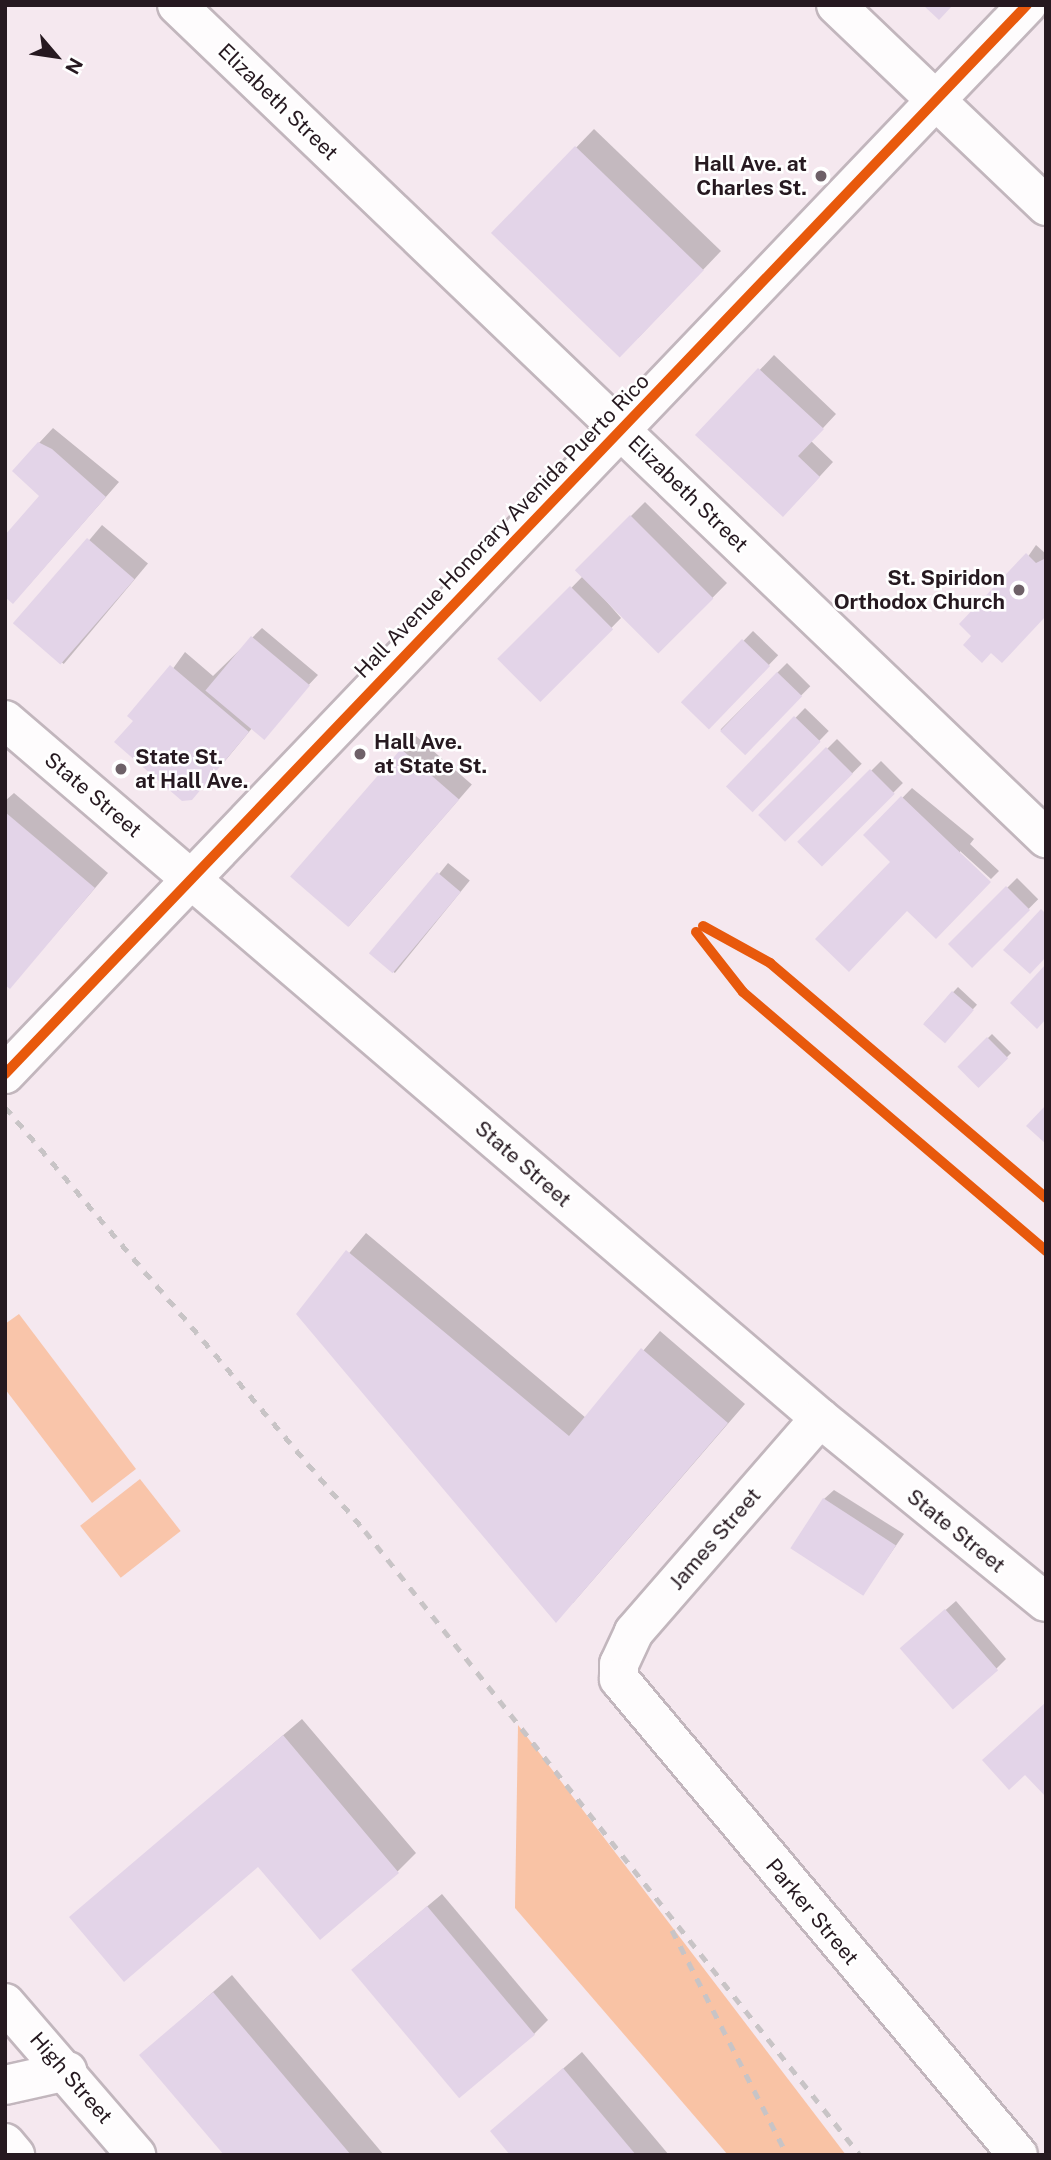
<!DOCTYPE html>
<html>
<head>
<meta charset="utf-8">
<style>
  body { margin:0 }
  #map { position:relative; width:1051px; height:2160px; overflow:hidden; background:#f5e8ef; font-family:"Public Sans",sans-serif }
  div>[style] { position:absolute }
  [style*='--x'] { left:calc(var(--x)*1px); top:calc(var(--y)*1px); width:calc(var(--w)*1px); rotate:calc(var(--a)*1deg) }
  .green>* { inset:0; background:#f9c5aa; transform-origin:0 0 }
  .forest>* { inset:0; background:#f9c3a5 }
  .shadow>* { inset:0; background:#0003; transform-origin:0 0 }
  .building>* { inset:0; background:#e3d4e8; transform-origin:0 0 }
  .roads { filter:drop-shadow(2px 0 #c2b6bd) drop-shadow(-2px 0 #c2b6bd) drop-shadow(0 2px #c2b6bd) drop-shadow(0 -2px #c2b6bd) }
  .minor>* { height:38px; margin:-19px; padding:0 19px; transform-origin:19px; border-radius:19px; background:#fefcfd }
  .rail>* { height:5px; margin-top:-2.5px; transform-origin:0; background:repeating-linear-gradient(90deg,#c8c4c6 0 9px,transparent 0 18px) }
  .cycleway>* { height:10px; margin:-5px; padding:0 5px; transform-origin:5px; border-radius:5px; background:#e8590c }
  .dots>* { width:19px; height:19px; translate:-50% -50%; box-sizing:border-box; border:4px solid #fff; border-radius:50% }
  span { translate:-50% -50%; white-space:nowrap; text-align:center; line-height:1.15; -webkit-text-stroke:5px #fff; paint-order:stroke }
  .street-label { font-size:21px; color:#261920 }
  .poi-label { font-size:21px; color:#261920; font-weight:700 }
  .right { translate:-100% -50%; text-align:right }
  .left { translate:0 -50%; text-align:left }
  .frame { position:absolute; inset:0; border:7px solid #261920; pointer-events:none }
  .north { position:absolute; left:21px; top:21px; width:70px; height:70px; -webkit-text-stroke:5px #fff; paint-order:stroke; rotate:119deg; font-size:19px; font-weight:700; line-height:28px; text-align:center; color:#261920 }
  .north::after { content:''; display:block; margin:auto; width:24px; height:32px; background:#261920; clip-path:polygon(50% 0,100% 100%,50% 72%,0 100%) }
</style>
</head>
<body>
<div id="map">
  <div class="green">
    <i style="clip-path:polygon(19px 1314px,136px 1469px,92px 1503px,5px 1389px,5px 1324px)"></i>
    <i style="left:140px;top:1479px;width:66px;height:76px;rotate:52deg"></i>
  </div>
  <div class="forest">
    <i style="clip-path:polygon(518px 1725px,846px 2155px,728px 2155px,515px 1908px)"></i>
  </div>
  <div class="shadow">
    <i style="clip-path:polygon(594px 129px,721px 251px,638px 338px,494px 233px)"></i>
    <i style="clip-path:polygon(774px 355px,836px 414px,811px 441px,833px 462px,797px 501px,698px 435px)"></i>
    <i style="clip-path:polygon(53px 428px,119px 482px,27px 587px,42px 496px,39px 443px)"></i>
    <i style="clip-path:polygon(645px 502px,727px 583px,660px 651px,584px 576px,621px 618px,542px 699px,501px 660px,583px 576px,577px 570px)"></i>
    <i style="left:102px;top:525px;width:60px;height:131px;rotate:40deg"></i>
    <i style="clip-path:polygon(1036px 545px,1046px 554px,1046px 614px,974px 635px)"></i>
    <i style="clip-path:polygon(262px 628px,318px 675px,271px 725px,253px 727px,220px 767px,135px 721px,185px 652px,213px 676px)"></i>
    <i style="left:753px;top:631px;width:35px;height:99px;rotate:44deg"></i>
    <i style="left:787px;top:663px;width:33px;height:94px;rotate:45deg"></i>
    <i style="left:805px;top:708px;width:33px;height:109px;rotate:44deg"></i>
    <i style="left:416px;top:736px;width:74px;height:187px;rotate:41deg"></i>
    <i style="left:837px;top:739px;width:35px;height:107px;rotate:45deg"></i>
    <i style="left:881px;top:761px;width:31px;height:115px;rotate:45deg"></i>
    <i style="clip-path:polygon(912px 788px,974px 839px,970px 844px,999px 871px,991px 879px,960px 851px,960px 855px,898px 856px,866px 835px)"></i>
    <i style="clip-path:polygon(14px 793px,108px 873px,10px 987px,5px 983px,5px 801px)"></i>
    <i style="left:448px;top:863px;width:28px;height:119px;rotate:39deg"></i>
    <i style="left:1017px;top:878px;width:30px;height:93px;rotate:45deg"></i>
    <i style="left:958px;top:987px;width:26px;height:49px;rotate:43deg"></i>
    <i style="left:992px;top:1034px;width:27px;height:46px;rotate:45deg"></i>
    <i style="clip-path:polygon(366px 1233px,586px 1418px,660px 1331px,745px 1404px,573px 1603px,298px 1314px)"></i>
    <i style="clip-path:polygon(834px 1490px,904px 1534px,863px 1593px,824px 1499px)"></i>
    <i style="clip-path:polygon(956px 1601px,1006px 1659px,996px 1669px,912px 1639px)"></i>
    <i style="clip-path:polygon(302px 1719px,416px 1853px,398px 1871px,320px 1938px,259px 1865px,72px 1917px)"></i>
    <i style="clip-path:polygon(442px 1894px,548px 2020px,534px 2034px,368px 1956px)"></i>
    <i style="clip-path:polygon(232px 1975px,384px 2155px,226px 2155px,142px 2055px)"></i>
    <i style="clip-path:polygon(582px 2052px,669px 2155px,512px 2155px,492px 2131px)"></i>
  </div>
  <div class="building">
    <i style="clip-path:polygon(923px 5px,953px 5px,939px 20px)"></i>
    <i style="left:575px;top:146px;width:179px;height:121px;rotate:44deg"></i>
    <i style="clip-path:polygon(758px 368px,824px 429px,798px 456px,820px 477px,783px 517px,695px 435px)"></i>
    <i style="clip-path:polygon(38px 442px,52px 449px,106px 497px,13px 604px,5px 597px,5px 535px,39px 496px,12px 471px)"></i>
    <i style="left:630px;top:515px;width:118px;height:78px;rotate:45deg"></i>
    <i style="left:87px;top:538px;width:63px;height:113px;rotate:41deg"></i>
    <i style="clip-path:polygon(1026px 553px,1036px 563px,1046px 558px,1046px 616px,1002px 663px,991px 653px,982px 663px,963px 645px,971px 636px,959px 624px)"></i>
    <i style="left:570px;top:586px;width:61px;height:103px;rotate:45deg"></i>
    <i style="left:251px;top:636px;width:77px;height:71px;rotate:40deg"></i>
    <i style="left:742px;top:639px;width:39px;height:88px;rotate:44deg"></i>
    <i style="clip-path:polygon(170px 665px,249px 732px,192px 800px,182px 801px,114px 742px,133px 721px,127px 716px)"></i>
    <i style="left:777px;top:672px;width:35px;height:82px;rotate:44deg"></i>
    <i style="left:794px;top:716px;width:37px;height:98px;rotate:44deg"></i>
    <i style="left:826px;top:747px;width:38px;height:96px;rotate:45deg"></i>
    <i style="left:401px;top:749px;width:77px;height:169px;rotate:41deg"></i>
    <i style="left:870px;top:769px;width:35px;height:103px;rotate:45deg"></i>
    <i style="clip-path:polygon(901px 796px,991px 882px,936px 939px,907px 911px,849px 972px,815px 939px,890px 862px,863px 835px)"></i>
    <i style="clip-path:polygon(5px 812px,95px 888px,10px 989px,5px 985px)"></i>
    <i style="left:437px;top:872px;width:31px;height:106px;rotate:40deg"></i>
    <i style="left:1006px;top:886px;width:34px;height:82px;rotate:45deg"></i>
    <i style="clip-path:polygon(1041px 909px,1046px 914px,1046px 957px,1030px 974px,1003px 950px)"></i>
    <i style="clip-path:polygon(1046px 964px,1046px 1019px,1037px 1029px,1010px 1003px)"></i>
    <i style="left:952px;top:991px;width:29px;height:44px;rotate:41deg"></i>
    <i style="left:987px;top:1037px;width:30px;height:42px;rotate:45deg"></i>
    <i style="clip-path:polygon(1046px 1105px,1046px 1144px,1026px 1126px)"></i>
    <i style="clip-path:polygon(346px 1250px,569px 1436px,641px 1348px,728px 1423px,556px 1623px,296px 1314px)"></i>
    <i style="left:823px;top:1498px;width:87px;height:60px;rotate:33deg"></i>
    <i style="left:945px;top:1609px;width:81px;height:60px;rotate:49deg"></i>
    <i style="clip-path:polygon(1046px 1702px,1046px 1797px,1025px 1775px,1009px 1790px,982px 1760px)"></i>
    <i style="clip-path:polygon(283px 1735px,399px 1873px,320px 1940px,258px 1867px,124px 1982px,69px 1917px)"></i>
    <i style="left:427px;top:1906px;width:168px;height:99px;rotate:50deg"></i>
    <i style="clip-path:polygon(213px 1992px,351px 2155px,224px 2155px,139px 2055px)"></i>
    <i style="clip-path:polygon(563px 2068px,636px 2155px,510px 2155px,490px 2131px)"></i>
  </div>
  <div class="roads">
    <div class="minor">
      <i style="--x:177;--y:5;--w:1204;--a:43.79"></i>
      <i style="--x:836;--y:5;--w:291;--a:43.7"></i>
      <i style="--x:5;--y:720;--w:1073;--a:40.58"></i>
      <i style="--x:820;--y:1418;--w:291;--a:39.2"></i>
      <i style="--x:5;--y:1074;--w:1479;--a:-46.29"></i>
      <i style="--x:820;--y:1418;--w:284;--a:131"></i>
      <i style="--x:634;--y:1632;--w:35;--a:115"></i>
      <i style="--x:619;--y:1664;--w:15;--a:90"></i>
      <i style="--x:619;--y:1679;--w:621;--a:50.03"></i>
      <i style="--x:5;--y:2003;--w:201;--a:49.2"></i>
      <i style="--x:5;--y:2085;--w:64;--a:-12.7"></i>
      <i style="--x:5;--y:2143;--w:16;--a:50"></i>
    </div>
  </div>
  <div class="rail">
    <i style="--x:5;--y:1107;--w:556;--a:49.67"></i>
    <i style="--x:365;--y:1531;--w:796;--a:51.58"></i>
    <i style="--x:672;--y:1930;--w:253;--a:62.9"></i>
  </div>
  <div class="cycleway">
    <i style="--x:703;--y:926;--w:77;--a:28.9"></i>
    <i style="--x:770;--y:963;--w:362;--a:40.4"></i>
    <i style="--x:696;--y:932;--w:76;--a:51.9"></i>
    <i style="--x:743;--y:992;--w:399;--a:40.5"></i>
    <i style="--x:5;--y:1074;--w:1479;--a:-46.29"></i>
  </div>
  <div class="dots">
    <i style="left:821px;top:176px;background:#6e6168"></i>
    <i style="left:1019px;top:590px;background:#6e6168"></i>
    <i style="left:360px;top:754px;background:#6e6168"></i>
    <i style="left:121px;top:769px;background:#6e6168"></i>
  </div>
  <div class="street-label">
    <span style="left:278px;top:102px;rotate:44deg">Elizabeth Street</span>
    <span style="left:688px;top:494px;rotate:44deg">Elizabeth Street</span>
    <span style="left:502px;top:526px;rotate:-46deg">Hall Avenue Honorary Avenida Puerto Rico</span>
    <span style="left:93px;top:795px;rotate:40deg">State Street</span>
    <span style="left:523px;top:1164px;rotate:41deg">State Street</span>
    <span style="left:956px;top:1531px;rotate:39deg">State Street</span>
    <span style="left:715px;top:1539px;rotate:-49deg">James Street</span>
    <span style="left:812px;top:1912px;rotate:50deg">Parker Street</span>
    <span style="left:71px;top:2078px;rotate:49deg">High Street</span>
  </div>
  <div class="poi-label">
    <span class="right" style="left:807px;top:176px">Hall Ave. at<br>Charles St.</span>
    <span class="right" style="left:1005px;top:590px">St. Spiridon<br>Orthodox Church</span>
    <span class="left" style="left:374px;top:754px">Hall Ave.<br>at State St.</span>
    <span class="left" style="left:135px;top:769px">State St.<br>at Hall Ave.</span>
  </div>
  <div class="frame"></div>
  <div class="north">N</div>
</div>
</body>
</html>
